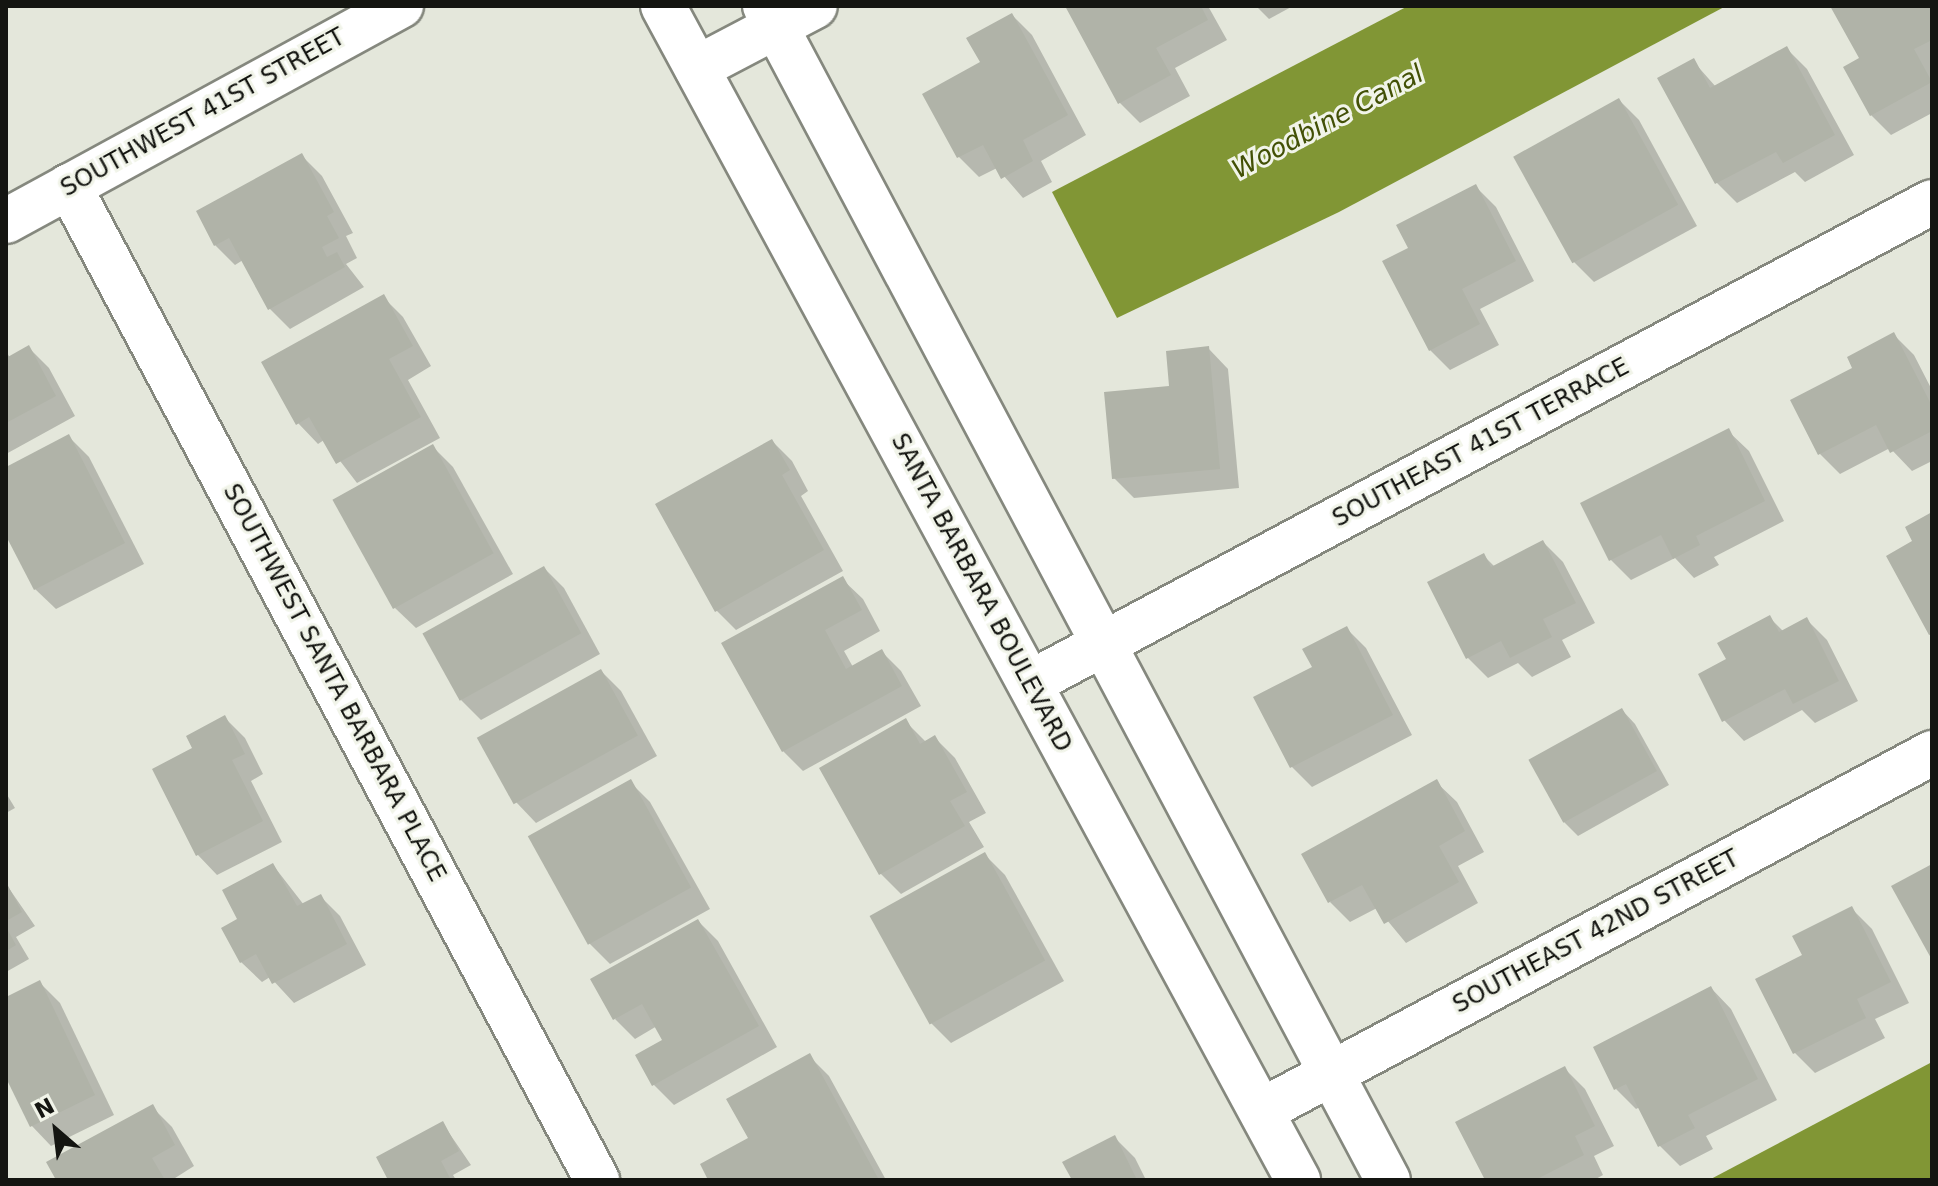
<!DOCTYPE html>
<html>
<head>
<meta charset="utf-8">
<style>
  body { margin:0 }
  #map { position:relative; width:1938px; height:1186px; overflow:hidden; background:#e4e7db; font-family:"DejaVu Sans",sans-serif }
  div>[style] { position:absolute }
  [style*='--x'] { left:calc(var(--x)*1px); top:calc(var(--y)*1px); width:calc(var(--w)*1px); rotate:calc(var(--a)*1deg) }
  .water>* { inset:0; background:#819635 }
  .shadow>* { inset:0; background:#0003 }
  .building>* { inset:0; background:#b0b3a8; transform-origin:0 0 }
  .roads { filter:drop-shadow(2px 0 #85887e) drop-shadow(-2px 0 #85887e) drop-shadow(0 2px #85887e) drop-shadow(0 -2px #85887e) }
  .minor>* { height:44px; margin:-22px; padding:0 22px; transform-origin:22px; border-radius:22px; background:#fff }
  .secondary>* { height:44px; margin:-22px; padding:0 22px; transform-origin:22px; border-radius:22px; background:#fff }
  span { translate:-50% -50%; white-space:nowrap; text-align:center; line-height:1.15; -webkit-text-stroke:6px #f1f4e9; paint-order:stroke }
  .street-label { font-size:24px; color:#141511 }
  .water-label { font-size:26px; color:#425006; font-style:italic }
  .frame { position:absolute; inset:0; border:8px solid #141511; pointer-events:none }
  .north { position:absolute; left:16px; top:1090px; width:80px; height:80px; -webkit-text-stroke:6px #f1f4e9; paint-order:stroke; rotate:332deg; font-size:22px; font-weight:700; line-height:32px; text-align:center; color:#141511 }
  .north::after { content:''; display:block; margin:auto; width:28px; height:36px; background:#141511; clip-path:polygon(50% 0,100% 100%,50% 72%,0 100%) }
</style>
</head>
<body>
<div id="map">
  <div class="water">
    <i style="clip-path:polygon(1408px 6px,1726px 6px,1339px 212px,1117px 318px,1052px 192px)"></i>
    <i style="clip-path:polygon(1932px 1062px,1932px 1180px,1709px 1180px)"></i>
  </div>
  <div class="shadow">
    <i style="clip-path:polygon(1067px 6px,1208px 6px,1227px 40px,1175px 68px,1190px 96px,1140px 123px,1120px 103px)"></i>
    <i style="clip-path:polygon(1256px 6px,1293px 6px,1269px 19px)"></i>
    <i style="clip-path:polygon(1833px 6px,1932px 6px,1932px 113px,1891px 135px,1871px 115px,1861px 59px)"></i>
    <i style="clip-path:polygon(1012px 15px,1032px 35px,1086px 135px,1041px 161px,1052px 182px,1023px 198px,997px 168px,979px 177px,959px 157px,924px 94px,983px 63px)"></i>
    <i style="clip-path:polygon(1787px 49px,1807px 69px,1854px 155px,1805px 182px,1795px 172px,1737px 203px,1717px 183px,1693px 61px,1716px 87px)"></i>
    <i style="clip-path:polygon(1619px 100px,1639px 120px,1697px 226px,1594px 282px,1574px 262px,1516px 157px)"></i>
    <i style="clip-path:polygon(302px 156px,322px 176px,353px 233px,346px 236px,357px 258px,346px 264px,364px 287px,290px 329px,270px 309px,243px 260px,235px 265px,215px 245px)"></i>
    <i style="clip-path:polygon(1476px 187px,1496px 207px,1534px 281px,1480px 309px,1499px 345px,1450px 370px,1430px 350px,1411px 248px)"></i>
    <i style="clip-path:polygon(383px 297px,403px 317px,431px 366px,408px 380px,440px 438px,357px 483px,324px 440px,318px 444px,298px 423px)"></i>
    <i style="clip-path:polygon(1894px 335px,1914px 355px,1932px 390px,1932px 461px,1912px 471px,1890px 448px,1840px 474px,1820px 454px,1855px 369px)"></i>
    <i style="clip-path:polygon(29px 348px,49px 368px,75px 416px,6px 454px,6px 351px,10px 358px)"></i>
    <i style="clip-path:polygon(1208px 348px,1228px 369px,1239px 488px,1134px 498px,1114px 478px,1172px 387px)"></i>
    <i style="clip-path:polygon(1728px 431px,1749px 451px,1784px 521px,1714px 557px,1719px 565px,1694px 578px,1675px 558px,1631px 580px,1611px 560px,1583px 504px)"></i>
    <i style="clip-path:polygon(69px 437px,89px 457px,144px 564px,56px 609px,35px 589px,6px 532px,6px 469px)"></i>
    <i style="clip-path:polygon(772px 441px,792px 461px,808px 491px,801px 496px,843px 571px,736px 630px,716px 610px)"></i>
    <i style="clip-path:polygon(433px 447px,453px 467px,513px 574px,416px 628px,395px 608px)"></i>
    <i style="clip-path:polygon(1543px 542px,1563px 562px,1595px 623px,1562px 640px,1571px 657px,1532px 677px,1518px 663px,1488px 678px,1468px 658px,1483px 555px,1495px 567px)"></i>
    <i style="clip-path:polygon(544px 568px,564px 588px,600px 654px,481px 720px,461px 700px)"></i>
    <i style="clip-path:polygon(842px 579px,863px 599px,880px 631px,844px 651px,853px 667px,881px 651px,901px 671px,921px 706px,803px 771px,783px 751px)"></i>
    <i style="clip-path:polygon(1770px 618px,1783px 631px,1807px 620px,1827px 640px,1858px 701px,1815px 723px,1802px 710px,1744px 741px,1724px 720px,1729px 660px)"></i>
    <i style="clip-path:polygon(1346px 628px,1366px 648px,1412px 735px,1312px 787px,1292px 767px,1256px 698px,1314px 668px)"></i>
    <i style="clip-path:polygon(601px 671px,621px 691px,657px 756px,536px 823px,516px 802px)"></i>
    <i style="clip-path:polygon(1622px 710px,1635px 724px,1669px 785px,1578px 836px,1564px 822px)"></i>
    <i style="clip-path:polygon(225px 718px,245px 738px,263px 774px,251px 781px,282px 842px,217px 875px,197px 854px,194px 749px)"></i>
    <i style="clip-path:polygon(905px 721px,925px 741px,935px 738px,955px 758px,986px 813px,969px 822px,984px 847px,901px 894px,881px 874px,821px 769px)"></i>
    <i style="clip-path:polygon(630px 782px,650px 802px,710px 909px,610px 964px,590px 944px,531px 837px)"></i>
    <i style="clip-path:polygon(1436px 782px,1457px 802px,1484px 852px,1458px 866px,1478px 903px,1406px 943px,1377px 908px,1350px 922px,1330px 902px)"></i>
    <i style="clip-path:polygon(6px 793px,15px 808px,6px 813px)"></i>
    <i style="clip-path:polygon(985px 855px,1005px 875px,1064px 981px,951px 1043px,931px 1023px,872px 917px)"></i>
    <i style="clip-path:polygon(273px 865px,304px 905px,320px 896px,340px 916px,366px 965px,294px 1003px,270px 977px,262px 982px,241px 962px,240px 920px)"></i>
    <i style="clip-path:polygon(6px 884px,35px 926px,16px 937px,29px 959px,6px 972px)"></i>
    <i style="clip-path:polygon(1852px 909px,1872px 929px,1909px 1003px,1875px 1019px,1885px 1038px,1815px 1073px,1795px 1053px,1805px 956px)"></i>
    <i style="clip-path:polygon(698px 921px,718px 941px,777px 1047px,674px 1105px,654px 1085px,665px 1041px,657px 1026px,635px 1039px,615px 1019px)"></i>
    <i style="clip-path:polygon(40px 983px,60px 1003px,114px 1115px,51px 1146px,31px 1125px,6px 1073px,6px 999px)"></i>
    <i style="clip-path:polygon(1711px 988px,1731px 1009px,1777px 1100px,1706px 1136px,1713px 1149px,1680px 1166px,1660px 1146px,1640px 1107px,1636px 1109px,1616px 1089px)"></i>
    <i style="clip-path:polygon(809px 1056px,829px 1076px,886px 1180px,711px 1180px,750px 1139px)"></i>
    <i style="clip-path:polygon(1565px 1069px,1585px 1089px,1614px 1146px,1594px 1156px,1603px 1175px,1594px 1180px,1487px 1180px)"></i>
    <i style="clip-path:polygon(152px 1107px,172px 1127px,194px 1166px,172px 1180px,59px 1180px)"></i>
    <i style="clip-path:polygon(443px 1124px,471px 1165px,453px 1175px,456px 1180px,390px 1180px)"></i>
    <i style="clip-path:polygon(1115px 1138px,1135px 1158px,1146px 1180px,1074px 1180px)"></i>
  </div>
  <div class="building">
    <i style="clip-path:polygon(1065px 6px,1201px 6px,1208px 20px,1156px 48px,1171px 75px,1118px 104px)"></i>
    <i style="clip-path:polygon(1830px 6px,1932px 6px,1932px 40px,1914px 49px,1932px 82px,1870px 116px,1843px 67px,1859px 58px)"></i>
    <i style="clip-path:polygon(1012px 13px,1068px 115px,1023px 140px,1033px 161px,1001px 179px,983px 145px,957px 158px,922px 94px,980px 62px,966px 38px)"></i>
    <i style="clip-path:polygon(1787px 46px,1835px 135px,1783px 163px,1776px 152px,1715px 184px,1657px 78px,1694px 58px,1710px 88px)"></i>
    <i style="left:1619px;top:98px;width:122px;height:121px;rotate:61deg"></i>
    <i style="clip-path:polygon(302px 153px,334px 212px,327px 216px,339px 238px,322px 247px,327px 257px,337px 252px,345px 267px,268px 310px,229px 238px,214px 246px,196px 211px)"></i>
    <i style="clip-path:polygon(1476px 184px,1516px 261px,1462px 289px,1480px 324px,1429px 351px,1382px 261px,1408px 248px,1396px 225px)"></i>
    <i style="clip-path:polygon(384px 294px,413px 346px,389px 359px,421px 417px,336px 464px,309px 417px,296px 425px,261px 362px)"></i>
    <i style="clip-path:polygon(1894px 332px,1932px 406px,1932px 431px,1890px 453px,1876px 425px,1818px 455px,1790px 400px,1852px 368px,1847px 357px)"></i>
    <i style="clip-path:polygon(29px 345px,56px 396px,6px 423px,6px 358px)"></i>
    <i style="clip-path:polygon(1209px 346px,1220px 469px,1112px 479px,1104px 392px,1169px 386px,1166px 351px)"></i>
    <i style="clip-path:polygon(1729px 428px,1765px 501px,1696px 536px,1700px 545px,1673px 559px,1661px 535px,1609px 561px,1580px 503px)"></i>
    <i style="clip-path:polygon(69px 434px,125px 543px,34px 590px,6px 536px,6px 467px)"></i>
    <i style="clip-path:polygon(772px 439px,790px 470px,782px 475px,824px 550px,715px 612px,655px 504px)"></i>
    <i style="left:433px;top:444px;width:125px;height:115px;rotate:61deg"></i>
    <i style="clip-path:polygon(1932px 512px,1932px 634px,1929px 635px,1886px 556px,1912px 541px,1905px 527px)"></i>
    <i style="clip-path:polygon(1543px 540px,1576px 603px,1543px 619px,1552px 637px,1510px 658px,1501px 641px,1466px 659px,1427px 582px,1484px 553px,1491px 567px)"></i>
    <i style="left:544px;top:566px;width:77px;height:139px;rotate:61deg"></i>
    <i style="clip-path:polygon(843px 576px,862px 610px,825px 630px,846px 669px,882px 649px,902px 686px,782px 752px,721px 643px)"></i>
    <i style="clip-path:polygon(1770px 615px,1779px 632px,1807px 617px,1839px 681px,1793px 704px,1785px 689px,1722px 722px,1698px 674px,1726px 659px,1717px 643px)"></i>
    <i style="clip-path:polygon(1347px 626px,1393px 715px,1290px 768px,1253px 697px,1312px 667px,1302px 649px)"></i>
    <i style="left:601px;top:669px;width:76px;height:142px;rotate:61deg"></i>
    <i style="left:1622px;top:708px;width:72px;height:107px;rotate:61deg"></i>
    <i style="clip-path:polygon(225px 715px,245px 754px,232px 760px,263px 821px,196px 856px,152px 769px,192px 748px,186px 736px)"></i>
    <i style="clip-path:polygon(906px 718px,920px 744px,935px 735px,967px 792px,950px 801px,965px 826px,879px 875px,819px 768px)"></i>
    <i style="left:631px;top:779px;width:124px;height:118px;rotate:61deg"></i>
    <i style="clip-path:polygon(1437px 779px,1465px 831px,1439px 846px,1459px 882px,1384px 924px,1362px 885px,1328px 903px,1301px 854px)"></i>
    <i style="left:985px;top:852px;width:124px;height:132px;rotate:61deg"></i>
    <i style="clip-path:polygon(273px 863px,297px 906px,321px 894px,347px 944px,272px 984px,256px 954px,240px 963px,221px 928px,237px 919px,222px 890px)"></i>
    <i style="clip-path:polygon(1932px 864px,1932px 960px,1891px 886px)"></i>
    <i style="clip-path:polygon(6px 882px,22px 912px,6px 921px)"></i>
    <i style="clip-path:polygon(1852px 906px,1891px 982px,1857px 999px,1866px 1018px,1793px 1054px,1755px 979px,1802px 955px,1792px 936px)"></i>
    <i style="clip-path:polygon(698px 919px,759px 1026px,652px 1086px,635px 1055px,662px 1040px,642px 1004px,613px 1020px,590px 979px)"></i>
    <i style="clip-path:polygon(6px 927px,16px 945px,6px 951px)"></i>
    <i style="clip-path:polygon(40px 980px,95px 1095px,30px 1127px,6px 1078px,6px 997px)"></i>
    <i style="clip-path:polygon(1711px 986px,1758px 1079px,1688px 1115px,1695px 1128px,1658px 1147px,1626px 1084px,1614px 1090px,1593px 1047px)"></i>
    <i style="clip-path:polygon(810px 1053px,879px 1180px,708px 1180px,700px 1164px,748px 1138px,726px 1099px)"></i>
    <i style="clip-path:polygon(1565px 1066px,1595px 1126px,1575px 1136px,1584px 1155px,1535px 1180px,1485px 1180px,1455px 1122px)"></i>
    <i style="clip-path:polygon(153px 1104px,175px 1145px,152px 1158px,165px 1180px,56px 1180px,46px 1162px)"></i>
    <i style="clip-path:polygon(443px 1121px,459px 1151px,441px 1161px,451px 1180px,388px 1180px,376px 1157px)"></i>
    <i style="clip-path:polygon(1115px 1135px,1137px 1180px,1072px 1180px,1062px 1162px)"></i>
  </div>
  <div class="roads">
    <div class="minor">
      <i style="--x:697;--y:68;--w:133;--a:-27.7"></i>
      <i style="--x:69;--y:186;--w:1126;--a:62.02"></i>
      <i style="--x:6;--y:221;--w:450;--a:-28.6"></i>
      <i style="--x:1030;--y:683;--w:1022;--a:-28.07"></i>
      <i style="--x:1261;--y:1111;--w:761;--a:-28.08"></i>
    </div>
    <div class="secondary">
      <i style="--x:663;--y:6;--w:1335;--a:61.59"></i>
      <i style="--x:765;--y:6;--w:1329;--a:62.05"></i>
    </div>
  </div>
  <div class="street-label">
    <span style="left:203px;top:113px;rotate:-29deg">SOUTHWEST 41ST STREET</span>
    <span style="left:1481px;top:443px;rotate:-28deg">SOUTHEAST 41ST TERRACE</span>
    <span style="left:981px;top:593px;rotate:62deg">SANTA BARBARA BOULEVARD</span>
    <span style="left:334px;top:683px;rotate:62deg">SOUTHWEST SANTA BARBARA PLACE</span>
    <span style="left:1596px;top:932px;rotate:-28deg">SOUTHEAST 42ND STREET</span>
  </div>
  <div class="water-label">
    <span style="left:1328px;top:122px;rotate:-28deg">Woodbine Canal</span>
  </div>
  <div class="frame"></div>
  <div class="north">N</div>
</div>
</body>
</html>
